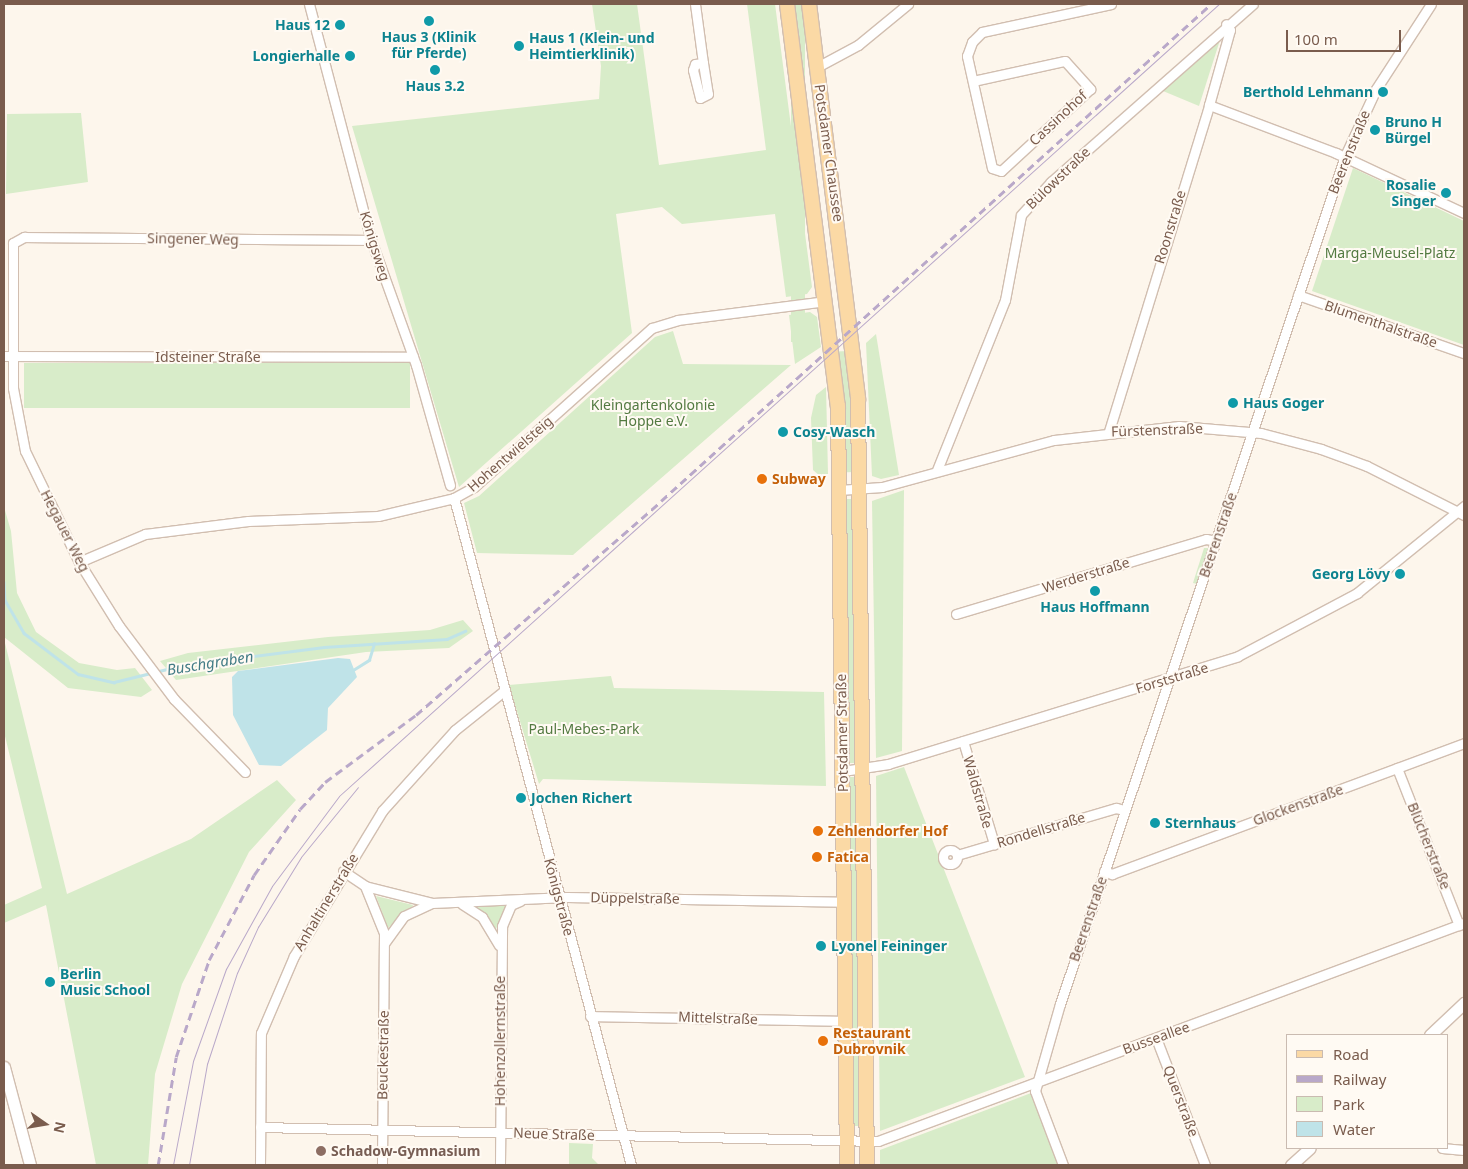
<!DOCTYPE html>
<html>
<head>
<meta charset="utf-8">
<style>
  body { margin:0 }
  #map { position:relative; width:1468px; height:1169px; overflow:hidden; background:#fdf6ec; font-family:"Noto Sans",sans-serif }
  div>[style] { position:absolute }
  [style*='--x'] { left:calc(var(--x)*1px); top:calc(var(--y)*1px); width:calc(var(--w)*1px); rotate:calc(var(--a)*1deg) }
  .green>* { inset:0; background:#d8ecc9; transform-origin:0 0 }
  .water>* { inset:0; background:#bfe3e8 }
  .stream>* { height:2.5px; margin:-1.25px; padding:0 1.25px; transform-origin:1.25px; border-radius:1.25px; background:#bfe3e8 }
  .roads { filter:drop-shadow(1px 0 #d1beb0) drop-shadow(-1px 0 #d1beb0) drop-shadow(0 1px #d1beb0) drop-shadow(0 -1px #d1beb0) }
  .street>* { height:9px; margin:-4.5px; padding:0 4.5px; transform-origin:4.5px; border-radius:4.5px; background:#fff }
  .street>.ring { margin:-4.5px; padding:0; box-sizing:content-box; background:none; border:9px solid #fff; border-radius:50% }
  .secondary>* { height:11px; margin:-5.5px; padding:0 5.5px; transform-origin:5.5px; border-radius:5.5px; background:#fff }
  .primary>* { height:14px; margin:-7px; padding:0 7px; transform-origin:7px; border-radius:7px; background:#fbd9a5 }
  .tram>* { height:1px; margin:-0.5px; padding:0 0.5px; transform-origin:0.5px; border-radius:0.5px; background:#b9a8c9 }
  .rail>* { height:2.5px; margin-top:-1.25px; transform-origin:0; background:repeating-linear-gradient(90deg,#b9a8c9 0 8px,transparent 0 13px) }
  .dots>* { width:14px; height:14px; translate:-50% -50%; box-sizing:border-box; border:2px solid #fffaf3; border-radius:50% }
  span { translate:-50% -50%; white-space:nowrap; text-align:center; line-height:1.15; -webkit-text-stroke:4px #fffaf3; paint-order:stroke }
  .culture-label { font-size:14px; color:#0d838f; font-weight:700 }
  .right { translate:-100% -50%; text-align:right }
  .left { translate:0 -50%; text-align:left }
  .street-label { font-size:14px; color:#7a5c4d }
  .park-label { font-size:14px; color:#537a41 }
  .food-label { font-size:14px; color:#c56008; font-weight:700 }
  .education-label { font-size:14px; color:#785e54; font-weight:700 }
  .water-label { font-size:15px; color:#437c86; font-style:italic }
  .frame { position:absolute; inset:0; border:5px solid #7a5c4d; pointer-events:none }
  .legend { position:absolute; left:1286px; top:1034px; width:162px; height:115px; box-sizing:border-box; background:#fffaf3; border:1px solid #cabbb1; margin:0; padding:6px 9px; list-style:none; font-size:15px; color:#7a5c4d }
  .legend li { display:flex; align-items:center; gap:10px; height:25px }
  .legend b { width:25px; border:1px solid #cabbb1 }
  .north { position:absolute; left:20px; top:1099px; width:50px; height:50px; -webkit-text-stroke:4px #fffaf3; paint-order:stroke; rotate:103deg; font-size:14px; font-weight:700; line-height:20px; text-align:center; color:#7a5c4d }
  .north::after { content:''; display:block; margin:auto; width:18px; height:22px; background:#7a5c4d; clip-path:polygon(50% 0,100% 100%,50% 72%,0 100%) }
  .scale { position:absolute; left:1286px; top:30px; width:115px; height:22px; box-sizing:border-box; border:2px solid #7a5c4d; border-top:0; padding-left:6px; font-size:15px; line-height:18px; white-space:nowrap; color:#7a5c4d; -webkit-text-stroke:4px #fffaf3; paint-order:stroke }
</style>
</head>
<body>
<div id="map">
  <div class="green">
    <i style="clip-path:polygon(592px 4px,637px 4px,659px 165px,766px 150px,747px 4px,775px 4px,812px 287px,807px 294px,786px 297px,775px 214px,682px 224px,662px 207px,616px 214px,632px 333px,459px 487px,352px 126px,599px 99px,601px 66px)"></i>
    <i style="left:791px;top:4px;width:14px;height:338px"></i>
    <i style="clip-path:polygon(1220px 40px,1199px 106px,1163px 91px)"></i>
    <i style="clip-path:polygon(81px 113px,88px 182px,6px 194px,7px 114px)"></i>
    <i style="clip-path:polygon(1353px 168px,1464px 221px,1464px 345px,1312px 291px)"></i>
    <i style="clip-path:polygon(810px 312px,817px 317px,821px 347px,795px 364px,789px 315px)"></i>
    <i style="clip-path:polygon(673px 331px,683px 364px,791px 365px,573px 555px,477px 553px,464px 503px,479px 496px,655px 337px)"></i>
    <i style="clip-path:polygon(876px 334px,899px 475px,881px 479px,872px 476px,866px 343px)"></i>
    <i style="left:851px;top:351px;width:121px;height:17px;rotate:88deg"></i>
    <i style="left:24px;top:363px;width:386px;height:45px"></i>
    <i style="clip-path:polygon(826px 387px,828px 474px,820px 476px,813px 470px,811px 418px,816px 395px)"></i>
    <i style="clip-path:polygon(904px 490px,902px 751px,876px 758px,872px 501px)"></i>
    <i style="left:845px;top:499px;width:9px;height:264px"></i>
    <i style="clip-path:polygon(4px 507px,11px 531px,17px 593px,36px 632px,79px 663px,117px 670px,135px 668px,152px 690px,141px 697px,68px 688px,4px 637px)"></i>
    <i style="clip-path:polygon(1204px 548px,1209px 548px,1197px 584px,1193px 583px)"></i>
    <i style="clip-path:polygon(463px 620px,473px 631px,449px 648px,366px 652px,176px 680px,160px 661px,188px 653px,328px 637px,430px 630px)"></i>
    <i style="clip-path:polygon(4px 639px,67px 894px,191px 839px,277px 780px,296px 800px,249px 852px,182px 984px,155px 1074px,148px 1165px,96px 1165px,46px 905px,4px 923px,4px 905px,42px 888px,4px 732px)"></i>
    <i style="clip-path:polygon(611px 676px,614px 688px,824px 692px,826px 786px,543px 779px,539px 784px,509px 685px)"></i>
    <i style="clip-path:polygon(904px 767px,1025px 1077px,880px 1131px,876px 776px)"></i>
    <i style="clip-path:polygon(848px 777px,858px 777px,863px 1126px,850px 1126px)"></i>
    <i style="clip-path:polygon(376px 896px,413px 905px,412px 907px,388px 928px)"></i>
    <i style="clip-path:polygon(507px 904px,496px 929px,473px 906px,474px 906px)"></i>
    <i style="clip-path:polygon(1031px 1093px,1058px 1165px,880px 1165px,880px 1150px)"></i>
    <i style="clip-path:polygon(569px 1143px,593px 1144px,592px 1158px,599px 1165px,569px 1165px)"></i>
  </div>
  <div class="water">
    <i style="clip-path:polygon(338px 658px,350px 659px,357px 677px,328px 708px,327px 730px,281px 766px,259px 765px,233px 715px,232px 677px,238px 671px)"></i>
  </div>
  <div class="stream">
    <i style="--x:4;--y:582;--w:18;--a:87"></i>
    <i style="--x:5;--y:600;--w:38;--a:60"></i>
    <i style="--x:24;--y:633;--w:68;--a:37.2"></i>
    <i style="--x:78;--y:674;--w:37;--a:13"></i>
    <i style="--x:114;--y:682;--w:71;--a:-13.8"></i>
    <i style="--x:183;--y:665;--w:142;--a:-7.3"></i>
    <i style="--x:324;--y:647;--w:123;--a:-3.7"></i>
    <i style="--x:447;--y:639;--w:20;--a:-24"></i>
    <i style="--x:353;--y:670;--w:19;--a:-32"></i>
    <i style="--x:369;--y:660;--w:17;--a:-73"></i>
  </div>
  <div class="roads">
    <div class="street">
      <i style="--x:309;--y:4;--w:244;--a:75.3"></i>
      <i style="--x:371;--y:240;--w:133;--a:70.2"></i>
      <i style="--x:416;--y:365;--w:125;--a:74.2"></i>
      <i style="--x:695;--y:4;--w:60;--a:82.3"></i>
      <i style="--x:703;--y:63;--w:31;--a:81"></i>
      <i style="--x:708;--y:94;--w:9;--a:153"></i>
      <i style="--x:700;--y:98;--w:29;--a:-104"></i>
      <i style="--x:693;--y:70;--w:6;--a:-72"></i>
      <i style="--x:695;--y:64;--w:8;--a:-7"></i>
      <i style="--x:817;--y:67;--w:47;--a:-28.2"></i>
      <i style="--x:858;--y:45;--w:65;--a:-39.4"></i>
      <i style="--x:973;--y:81;--w:94;--a:-12.3"></i>
      <i style="--x:1065;--y:61;--w:38;--a:48"></i>
      <i style="--x:1090;--y:89;--w:121;--a:137.3"></i>
      <i style="--x:1001;--y:171;--w:9;--a:-162"></i>
      <i style="--x:992;--y:168;--w:115;--a:-102.6"></i>
      <i style="--x:967;--y:56;--w:15;--a:-70"></i>
      <i style="--x:972;--y:42;--w:14;--a:-45"></i>
      <i style="--x:982;--y:32;--w:132;--a:-12.2"></i>
      <i style="--x:1209;--y:105;--w:136;--a:20.7"></i>
      <i style="--x:1336;--y:153;--w:141;--a:25.1"></i>
      <i style="--x:1298;--y:295;--w:176;--a:19.3"></i>
      <i style="--x:4;--y:356;--w:409;--a:0.1"></i>
      <i style="--x:1109;--y:431;--w:341;--a:-72.9"></i>
      <i style="--x:1209;--y:105;--w:78;--a:-74.4"></i>
      <i style="--x:1230;--y:30;--w:7;--a:-124"></i>
      <i style="--x:937;--y:470;--w:183;--a:-68.2"></i>
      <i style="--x:1005;--y:300;--w:86;--a:-79.3"></i>
      <i style="--x:1021;--y:215;--w:45;--a:-47.7"></i>
      <i style="--x:1051;--y:182;--w:269;--a:-41.4"></i>
      <i style="--x:839;--y:490;--w:43;--a:-4"></i>
      <i style="--x:882;--y:487;--w:178;--a:-15.3"></i>
      <i style="--x:1054;--y:440;--w:126;--a:-6.4"></i>
      <i style="--x:1179;--y:426;--w:82;--a:4.9"></i>
      <i style="--x:1261;--y:433;--w:62;--a:14.9"></i>
      <i style="--x:1321;--y:449;--w:49;--a:20.3"></i>
      <i style="--x:1367;--y:466;--w:109;--a:26.8"></i>
      <i style="--x:454;--y:498;--w:690;--a:75.14"></i>
      <i style="--x:79;--y:562;--w:72;--a:-23"></i>
      <i style="--x:145;--y:534;--w:104;--a:-7.2"></i>
      <i style="--x:248;--y:521;--w:130;--a:-2.2"></i>
      <i style="--x:378;--y:516;--w:78;--a:-13.3"></i>
      <i style="--x:454;--y:498;--w:23;--a:-29"></i>
      <i style="--x:474;--y:487;--w:239;--a:-41.8"></i>
      <i style="--x:652;--y:328;--w:27;--a:-17"></i>
      <i style="--x:678;--y:320;--w:149;--a:-7.3"></i>
      <i style="--x:956;--y:614;--w:261;--a:-16.7"></i>
      <i style="--x:1206;--y:539;--w:10;--a:11"></i>
      <i style="--x:963;--y:741;--w:108;--a:73.2"></i>
      <i style="--x:1397;--y:768;--w:169;--a:68.5"></i>
      <i style="--x:843;--y:771;--w:46;--a:-8.8"></i>
      <i style="--x:888;--y:764;--w:366;--a:-17.1"></i>
      <i style="--x:1238;--y:656;--w:135;--a:-27.9"></i>
      <i style="--x:1357;--y:593;--w:138;--a:-39.1"></i>
      <i style="--x:245;--y:772;--w:102;--a:-134.2"></i>
      <i style="--x:174;--y:699;--w:91;--a:-127"></i>
      <i style="--x:119;--y:626;--w:75;--a:-122"></i>
      <i style="--x:79;--y:562;--w:123;--a:-115.9"></i>
      <i style="--x:25;--y:451;--w:64;--a:-100.8"></i>
      <i style="--x:13;--y:388;--w:145;--a:-90"></i>
      <i style="--x:13;--y:243;--w:13;--a:-29"></i>
      <i style="--x:24;--y:237;--w:347;--a:0.5"></i>
      <i class="ring" style="left:943px;top:850px;width:5px;height:5px"></i>
      <i style="--x:957;--y:855;--w:166;--a:-16.5"></i>
      <i style="--x:1116;--y:808;--w:9;--a:13"></i>
      <i style="--x:343;--y:871;--w:27;--a:34"></i>
      <i style="--x:365;--y:886;--w:69;--a:14.2"></i>
      <i style="--x:432;--y:903;--w:135;--a:-2.5"></i>
      <i style="--x:567;--y:897;--w:277;--a:1"></i>
      <i style="--x:1104;--y:871;--w:9;--a:21"></i>
      <i style="--x:1112;--y:874;--w:376;--a:-20.4"></i>
      <i style="--x:365;--y:886;--w:51;--a:68"></i>
      <i style="--x:384;--y:933;--w:232;--a:90.5"></i>
      <i style="--x:462;--y:904;--w:24;--a:33"></i>
      <i style="--x:482;--y:917;--w:33;--a:59"></i>
      <i style="--x:385;--y:942;--w:32;--a:-54"></i>
      <i style="--x:404;--y:916;--w:29;--a:-25"></i>
      <i style="--x:590;--y:1016;--w:255;--a:1.1"></i>
      <i style="--x:1156;--y:1038;--w:136;--a:68.9"></i>
      <i style="--x:260;--y:1127;--w:618;--a:1.3"></i>
      <i style="--x:878;--y:1141;--w:625;--a:-20.41"></i>
      <i style="--x:1442;--y:1148;--w:22;--a:5"></i>
      <i style="--x:260;--y:1165;--w:132;--a:-89.6"></i>
      <i style="--x:261;--y:1033;--w:84;--a:-66.8"></i>
      <i style="--x:294;--y:956;--w:170;--a:-58.7"></i>
      <i style="--x:382;--y:811;--w:109;--a:-48"></i>
      <i style="--x:455;--y:730;--w:64;--a:-38.7"></i>
      <i style="--x:500;--y:1165;--w:239;--a:-89.5"></i>
      <i style="--x:502;--y:926;--w:23;--a:-67"></i>
      <i style="--x:511;--y:905;--w:10;--a:-24"></i>
      <i style="--x:1063;--y:1165;--w:79;--a:-110.7"></i>
      <i style="--x:1035;--y:1091;--w:91;--a:-74"></i>
      <i style="--x:1060;--y:1004;--w:895;--a:-71.42"></i>
      <i style="--x:1345;--y:156;--w:74;--a:-65.2"></i>
      <i style="--x:1376;--y:89;--w:101;--a:-57.1"></i>
    </div>
    <div class="secondary">
      <i style="--x:1430;--y:1035;--w:47;--a:-43.3"></i>
      <i style="--x:4;--y:1067;--w:101;--a:75.1"></i>
      <i style="--x:1291;--y:1165;--w:25;--a:-42"></i>
    </div>
    <div class="primary">
      <i style="--x:787;--y:4;--w:405;--a:82.8"></i>
      <i style="--x:838;--y:406;--w:759;--a:89.32"></i>
      <i style="--x:809;--y:4;--w:398;--a:82.9"></i>
      <i style="--x:858;--y:399;--w:766;--a:89.33"></i>
    </div>
  </div>
  <div class="tram">
    <i style="--x:173;--y:1165;--w:106;--a:-79.1"></i>
    <i style="--x:193;--y:1061;--w:98;--a:-70.3"></i>
    <i style="--x:226;--y:969;--w:95;--a:-61"></i>
    <i style="--x:272;--y:886;--w:112;--a:-53.3"></i>
    <i style="--x:339;--y:796;--w:1184;--a:-41.99"></i>
    <i style="--x:189;--y:1165;--w:103;--a:-79.9"></i>
    <i style="--x:207;--y:1064;--w:96;--a:-71.8"></i>
    <i style="--x:237;--y:973;--w:51;--a:-65.5"></i>
    <i style="--x:258;--y:927;--w:82;--a:-58.4"></i>
    <i style="--x:301;--y:857;--w:90;--a:-50.8"></i>
  </div>
  <div class="rail">
    <i style="--x:158;--y:1165;--w:109;--a:-80.5"></i>
    <i style="--x:176;--y:1057;--w:102;--a:-71.2"></i>
    <i style="--x:209;--y:960;--w:96;--a:-62.1"></i>
    <i style="--x:254;--y:875;--w:80;--a:-55.1"></i>
    <i style="--x:300;--y:809;--w:37;--a:-47"></i>
    <i style="--x:325;--y:782;--w:113;--a:-36.4"></i>
    <i style="--x:416;--y:715;--w:325;--a:-41.1"></i>
    <i style="--x:661;--y:501;--w:741;--a:-42.1"></i>
  </div>
  <div class="dots">
    <i style="left:429px;top:21px;background:#0f9aa8"></i>
    <i style="left:340px;top:25px;background:#0f9aa8"></i>
    <i style="left:519px;top:46px;background:#0f9aa8"></i>
    <i style="left:350px;top:56px;background:#0f9aa8"></i>
    <i style="left:435px;top:70px;background:#0f9aa8"></i>
    <i style="left:1383px;top:92px;background:#0f9aa8"></i>
    <i style="left:1375px;top:130px;background:#0f9aa8"></i>
    <i style="left:1446px;top:193px;background:#0f9aa8"></i>
    <i style="left:1233px;top:403px;background:#0f9aa8"></i>
    <i style="left:783px;top:432px;background:#0f9aa8"></i>
    <i style="left:762px;top:479px;background:#e8710a"></i>
    <i style="left:1400px;top:574px;background:#0f9aa8"></i>
    <i style="left:1095px;top:591px;background:#0f9aa8"></i>
    <i style="left:521px;top:798px;background:#0f9aa8"></i>
    <i style="left:1155px;top:823px;background:#0f9aa8"></i>
    <i style="left:818px;top:831px;background:#e8710a"></i>
    <i style="left:817px;top:857px;background:#e8710a"></i>
    <i style="left:821px;top:946px;background:#0f9aa8"></i>
    <i style="left:50px;top:982px;background:#0f9aa8"></i>
    <i style="left:823px;top:1041px;background:#e8710a"></i>
    <i style="left:321px;top:1151px;background:#8d6e63"></i>
  </div>
  <div class="culture-label">
    <span class="right" style="left:330px;top:25px">Haus 12</span>
    <span style="left:429px;top:45px">Haus 3 (Klinik<br>für Pferde)</span>
    <span class="left" style="left:529px;top:46px">Haus 1 (Klein- und<br>Heimtierklinik)</span>
    <span class="right" style="left:340px;top:56px">Longierhalle</span>
    <span style="left:435px;top:86px">Haus 3.2</span>
    <span class="right" style="left:1373px;top:92px">Berthold Lehmann</span>
    <span class="left" style="left:1385px;top:130px">Bruno H<br>Bürgel</span>
    <span class="right" style="left:1436px;top:193px">Rosalie<br>Singer</span>
    <span class="left" style="left:1243px;top:403px">Haus Goger</span>
    <span class="left" style="left:793px;top:432px">Cosy-Wasch</span>
    <span class="right" style="left:1390px;top:574px">Georg Lövy</span>
    <span style="left:1095px;top:607px">Haus Hoffmann</span>
    <span class="left" style="left:531px;top:798px">Jochen Richert</span>
    <span class="left" style="left:1165px;top:823px">Sternhaus</span>
    <span class="left" style="left:831px;top:946px">Lyonel Feininger</span>
    <span class="left" style="left:60px;top:982px">Berlin<br>Music School</span>
  </div>
  <div class="street-label">
    <span style="left:1058px;top:118px;rotate:-43deg">Cassinohof</span>
    <span style="left:1349px;top:152px;rotate:-68deg">Beerenstraße</span>
    <span style="left:829px;top:153px;rotate:82deg">Potsdamer Chaussee</span>
    <span style="left:1058px;top:178px;rotate:-44deg">Bülowstraße</span>
    <span style="left:1170px;top:227px;rotate:-73deg">Roonstraße</span>
    <span style="left:193px;top:239px;rotate:1deg">Singener Weg</span>
    <span style="left:375px;top:246px;rotate:73deg">Königsweg</span>
    <span style="left:1381px;top:324px;rotate:19deg">Blumenthalstraße</span>
    <span style="left:208px;top:357px">Idsteiner Straße</span>
    <span style="left:1157px;top:430px;rotate:-2deg">Fürstenstraße</span>
    <span style="left:510px;top:454px;rotate:-41deg">Hohentwielsteig</span>
    <span style="left:65px;top:531px;rotate:63deg">Hegauer Weg</span>
    <span style="left:1218px;top:535px;rotate:-71deg">Beerenstraße</span>
    <span style="left:1086px;top:575px;rotate:-17deg">Werderstraße</span>
    <span style="left:1172px;top:678px;rotate:-17deg">Forststraße</span>
    <span style="left:842px;top:733px;rotate:-91deg">Potsdamer Straße</span>
    <span style="left:978px;top:792px;rotate:74deg">Waldstraße</span>
    <span style="left:1298px;top:805px;rotate:-20deg">Glockenstraße</span>
    <span style="left:1041px;top:830px;rotate:-17deg">Rondellstraße</span>
    <span style="left:1429px;top:846px;rotate:68deg">Blücherstraße</span>
    <span style="left:559px;top:897px;rotate:75deg">Königstraße</span>
    <span style="left:635px;top:898px;rotate:1deg">Düppelstraße</span>
    <span style="left:326px;top:902px;rotate:-59deg">Anhaltinerstraße</span>
    <span style="left:1088px;top:919px;rotate:-71deg">Beerenstraße</span>
    <span style="left:718px;top:1018px;rotate:2deg">Mittelstraße</span>
    <span style="left:1156px;top:1038px;rotate:-20deg">Busseallee</span>
    <span style="left:500px;top:1041px;rotate:-90deg">Hohenzollernstraße</span>
    <span style="left:383px;top:1055px;rotate:-89deg">Beuckestraße</span>
    <span style="left:1181px;top:1101px;rotate:69deg">Querstraße</span>
    <span style="left:554px;top:1134px;rotate:2deg">Neue Straße</span>
  </div>
  <div class="park-label">
    <span style="left:1390px;top:253px">Marga-Meusel-Platz</span>
    <span style="left:653px;top:413px">Kleingartenkolonie<br>Hoppe e.V.</span>
    <span style="left:584px;top:729px">Paul-Mebes-Park</span>
  </div>
  <div class="food-label">
    <span class="left" style="left:772px;top:479px">Subway</span>
    <span class="left" style="left:828px;top:831px">Zehlendorfer Hof</span>
    <span class="left" style="left:827px;top:857px">Fatica</span>
    <span class="left" style="left:833px;top:1041px">Restaurant<br>Dubrovnik</span>
  </div>
  <div class="education-label">
    <span class="left" style="left:331px;top:1151px">Schadow-Gymnasium</span>
  </div>
  <div class="water-label">
    <span style="left:210px;top:663px;rotate:-9deg">Buschgraben</span>
  </div>
  <div class="frame"></div>
  <ul class="legend">
  <li><b style="height:6px;background:#fbd9a5"></b>Road</li>
  <li><b style="height:6px;background:#b9a8c9"></b>Railway</li>
  <li><b style="height:14px;background:#d8ecc9"></b>Park</li>
  <li><b style="height:14px;background:#bfe3e8"></b>Water</li>
  </ul>
  <div class="north">N</div>
  <div class="scale">100 m</div>
</div>
</body>
</html>
